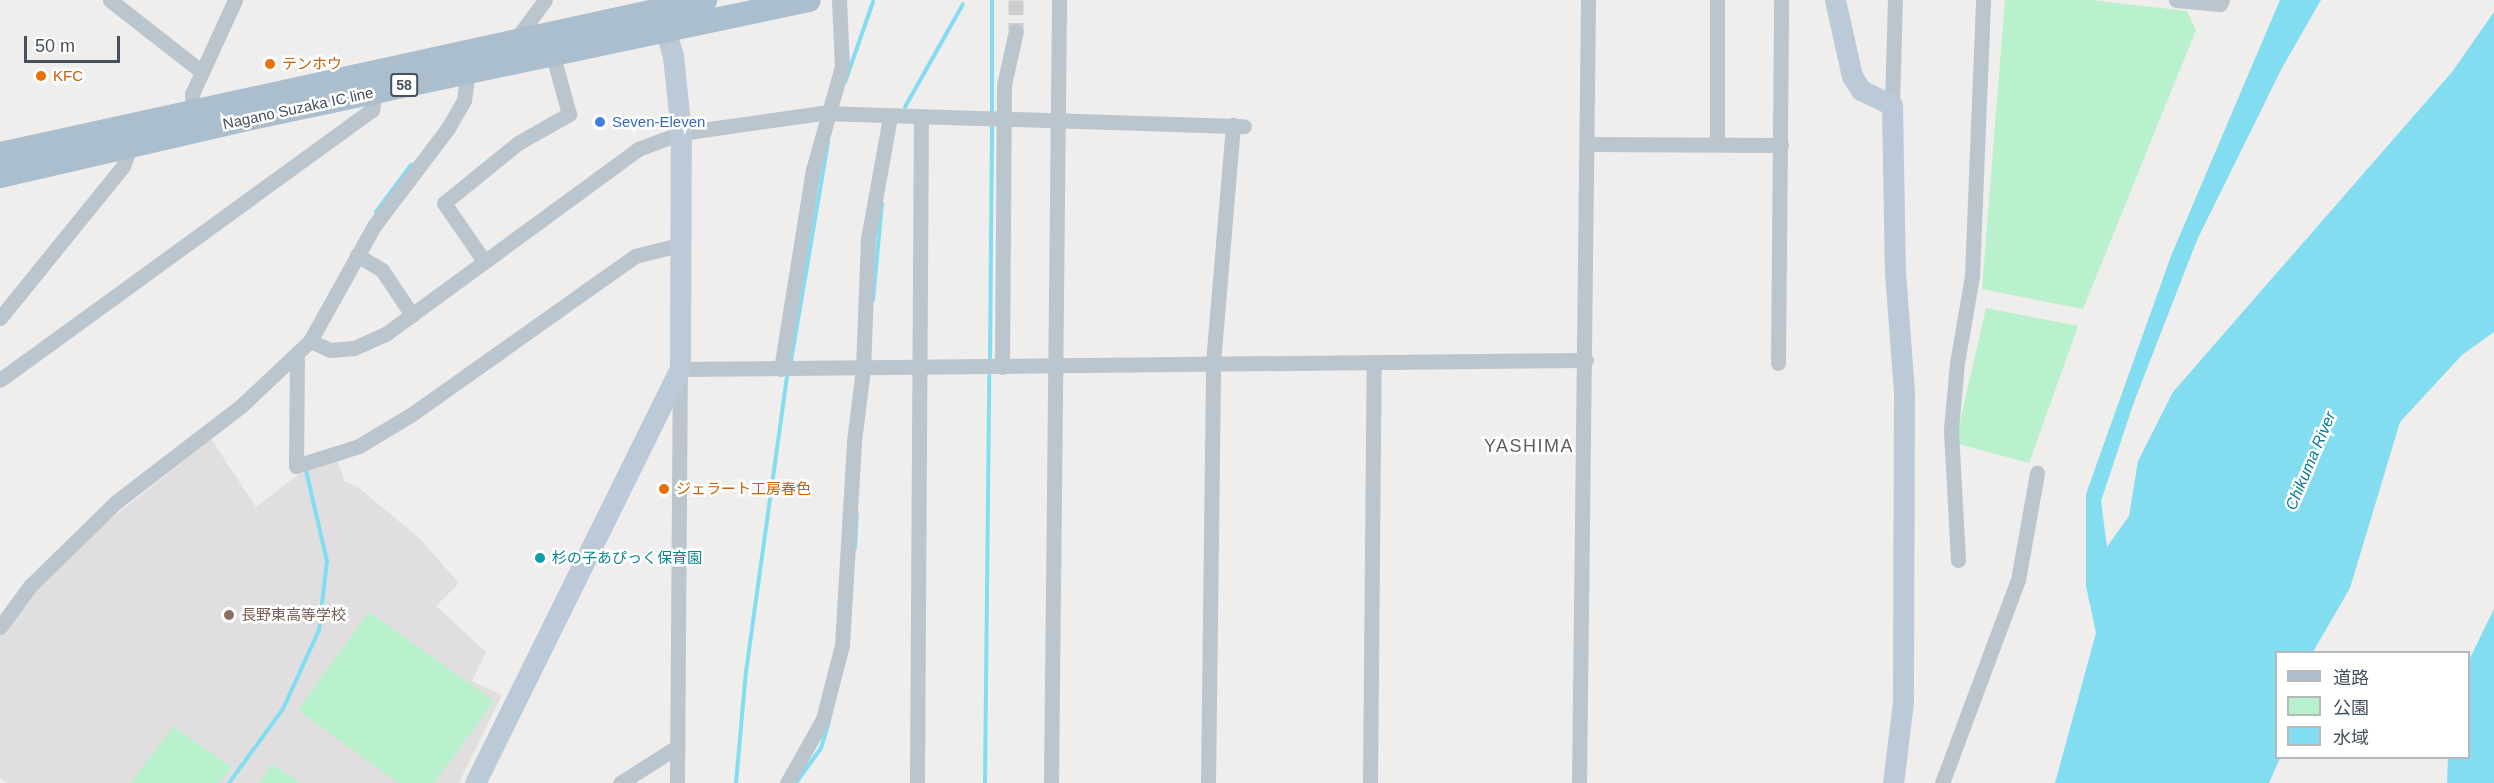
<!DOCTYPE html>
<html>
<head>
<meta charset="utf-8">
<style>
  body { margin:0 }
  #map { position:relative; width:2494px; height:783px; overflow:hidden; background:#f0eded; font-family:Arial,"Noto Sans JP",sans-serif }
  div>[style] { position:absolute }
  [style*='--x'] { left:calc(var(--x)*1px); top:calc(var(--y)*1px); width:calc(var(--w)*1px); rotate:calc(var(--a)*1deg) }
  .education>* { inset:0; background:#e1dedf }
  .green>* { inset:0; background:#b8f1cc }
  .water>* { inset:0; background:#83ddf0 }
  .stream>* { height:4px; margin:-2px; padding:0 2px; transform-origin:2px; border-radius:2px; background:#83ddf0 }
  .street-tunnel>* { height:15px; margin-top:-7.5px; transform-origin:0; background:repeating-linear-gradient(90deg,#ceced0 0 15px,transparent 0 23px) }
  .street>* { height:15px; margin:-7.5px; padding:0 7.5px; transform-origin:7.5px; border-radius:7.5px; background:#bbc5cd }
  .secondary>* { height:21px; margin:-10.5px; padding:0 10.5px; transform-origin:10.5px; border-radius:10.5px; background:#bcc9d6 }
  .primary>* { height:24px; margin:-12px; padding:0 12px; transform-origin:12px; border-radius:12px; background:#abbece }
  .dots>* { width:16px; height:16px; translate:-50% -50%; box-sizing:border-box; border:3px solid #fff; border-radius:50% }
  span { translate:-50% -50%; white-space:nowrap; text-align:center; line-height:1.15; -webkit-text-stroke:5px #fff; paint-order:stroke }
  .shield-label span { padding:2px 4px; background:#fff; border:2px solid; border-radius:4px; -webkit-text-stroke-width:0 }
  .shield-label { font-size:14px; color:#45515c; font-weight:700 }
  .food-label { font-size:15px; color:#c56008 }
  .left { translate:0 -50%; text-align:left }
  .street-label { font-size:15px; color:#45515c }
  .shop-label { font-size:15px; color:#366cbe }
  .culture-label { font-size:15px; color:#0d838f }
  .education-label { font-size:15px; color:#785e54 }
  .water-label { font-size:16px; color:#077d96; font-style:italic }
  .quarter-label { font-size:18px; color:#595e63; letter-spacing:1.5px }
  .legend { position:absolute; left:2275px; top:651px; width:195px; height:108px; box-sizing:border-box; background:#fff; border:2px solid #b5b9be; margin:0; padding:8px 10px; list-style:none; font-size:18px; color:#45515c }
  .legend li { display:flex; align-items:center; gap:12px; height:30px }
  .legend b { width:30px; border:2px solid #b5b9be }
  .scale { position:absolute; left:24px; top:36px; width:96px; height:27px; box-sizing:border-box; border:3px solid #45515c; border-top:0; padding-left:8px; font-size:18px; line-height:21px; white-space:nowrap; color:#45515c; -webkit-text-stroke:4px #fff; paint-order:stroke }
</style>
</head>
<body>
<div id="map">
  <div class="education">
    <i style="clip-path:polygon(211px 439px,256px 507px,299px 474px,337px 461px,345px 482px,358px 487px,420px 539px,459px 583px,436px 606px,486px 652px,472px 681px,502px 695px,459px 783px,7px 783px,0 778px,0 635px,33px 589px,92px 534px)"></i>
  </div>
  <div class="green">
    <i style="clip-path:polygon(2005px 0,2090px 0,2187px 11px,2196px 30px,2083px 309px,1982px 289px)"></i>
    <i style="clip-path:polygon(1986px 308px,2078px 326px,2029px 463px,1955px 443px)"></i>
    <i style="clip-path:polygon(369px 612px,494px 701px,434px 783px,398px 783px,298px 710px)"></i>
    <i style="clip-path:polygon(173px 727px,232px 767px,220px 783px,131px 783px)"></i>
    <i style="clip-path:polygon(272px 764px,301px 783px,259px 783px)"></i>
  </div>
  <div class="water">
    <i style="clip-path:polygon(2280px 0,2321px 0,2282px 68px,2197px 240px,2134px 402px,2101px 501px,2107px 547px,2129px 516px,2138px 461px,2173px 392px,2452px 72px,2494px 12px,2494px 332px,2462px 355px,2400px 422px,2350px 588px,2313px 652px,2276px 652px,2276px 758px,2280px 758px,2269px 783px,2055px 783px,2096px 633px,2086px 586px,2086px 494px,2171px 256px)"></i>
    <i style="clip-path:polygon(2494px 609px,2494px 783px,2447px 783px,2448px 758px,2468px 758px,2469px 660px)"></i>
  </div>
  <div class="stream">
    <i style="--x:845;--y:82;--w:85;--a:-70.7"></i>
    <i style="--x:905;--y:107;--w:118;--a:-60.6"></i>
    <i style="--x:992;--y:115;--w:115;--a:-90"></i>
    <i style="--x:376;--y:212;--w:59;--a:-53.3"></i>
    <i style="--x:873;--y:300;--w:97;--a:-84.7"></i>
    <i style="--x:990;--y:359;--w:237;--a:-89.5"></i>
    <i style="--x:791;--y:361;--w:222;--a:-80.4"></i>
    <i style="--x:855;--y:548;--w:34;--a:-87"></i>
    <i style="--x:229;--y:783;--w:92;--a:-53.9"></i>
    <i style="--x:283;--y:709;--w:87;--a:-65.5"></i>
    <i style="--x:319;--y:630;--w:69;--a:-83.4"></i>
    <i style="--x:327;--y:561;--w:92;--a:-103.1"></i>
    <i style="--x:736;--y:783;--w:111;--a:-84.9"></i>
    <i style="--x:746;--y:672;--w:298;--a:-82.1"></i>
    <i style="--x:796;--y:783;--w:43;--a:-54.5"></i>
    <i style="--x:821;--y:748;--w:27;--a:-73"></i>
    <i style="--x:985;--y:783;--w:407;--a:-89.4"></i>
  </div>
  <div class="street-tunnel">
    <i style="--x:1016;--y:0;--w:31;--a:90"></i>
  </div>
  <div class="street">
    <i style="--x:110;--y:0;--w:115;--a:38"></i>
    <i style="--x:2176;--y:0;--w:44;--a:5.2"></i>
    <i style="--x:2220;--y:4;--w:4;--a:-63"></i>
    <i style="--x:514;--y:42;--w:52;--a:-53.6"></i>
    <i style="--x:1892;--y:105;--w:105;--a:-88.4"></i>
    <i style="--x:193;--y:113;--w:19;--a:-93"></i>
    <i style="--x:192;--y:94;--w:103;--a:-65.4"></i>
    <i style="--x:1587;--y:144;--w:194;--a:0.3"></i>
    <i style="--x:1717;--y:144;--w:144;--a:-90"></i>
    <i style="--x:357;--y:255;--w:29;--a:31"></i>
    <i style="--x:382;--y:270;--w:54;--a:56.3"></i>
    <i style="--x:484;--y:261;--w:70;--a:-124.6"></i>
    <i style="--x:444;--y:203;--w:95;--a:-39"></i>
    <i style="--x:518;--y:143;--w:59;--a:-29.6"></i>
    <i style="--x:569;--y:114;--w:60;--a:-105.4"></i>
    <i style="--x:0;--y:318;--w:196;--a:-51"></i>
    <i style="--x:123;--y:166;--w:20;--a:-70"></i>
    <i style="--x:310;--y:341;--w:22;--a:24"></i>
    <i style="--x:330;--y:350;--w:24;--a:-5"></i>
    <i style="--x:354;--y:348;--w:36;--a:-24"></i>
    <i style="--x:387;--y:333;--w:311;--a:-36.2"></i>
    <i style="--x:638;--y:149;--w:46;--a:-20.4"></i>
    <i style="--x:681;--y:133;--w:142;--a:-8.1"></i>
    <i style="--x:822;--y:113;--w:422;--a:1.8"></i>
    <i style="--x:297;--y:353;--w:113;--a:90.5"></i>
    <i style="--x:296;--y:466;--w:66;--a:-17.6"></i>
    <i style="--x:359;--y:446;--w:62;--a:-31.1"></i>
    <i style="--x:412;--y:414;--w:273;--a:-35.3"></i>
    <i style="--x:635;--y:256;--w:45;--a:-14"></i>
    <i style="--x:1778;--y:363;--w:363;--a:-89.5"></i>
    <i style="--x:1002;--y:367;--w:282;--a:-89.6"></i>
    <i style="--x:1004;--y:85;--w:55;--a:-77.5"></i>
    <i style="--x:781;--y:369;--w:202;--a:-80.9"></i>
    <i style="--x:813;--y:170;--w:108;--a:-74.4"></i>
    <i style="--x:842;--y:66;--w:66;--a:-92.6"></i>
    <i style="--x:0;--y:380;--w:460;--a:-36"></i>
    <i style="--x:372;--y:110;--w:18;--a:-81"></i>
    <i style="--x:1958;--y:560;--w:131;--a:-93.1"></i>
    <i style="--x:1951;--y:429;--w:66;--a:-84.8"></i>
    <i style="--x:1957;--y:363;--w:88;--a:-80.2"></i>
    <i style="--x:1972;--y:276;--w:276;--a:-87.7"></i>
    <i style="--x:0;--y:627;--w:51;--a:-53.8"></i>
    <i style="--x:30;--y:586;--w:120;--a:-44.3"></i>
    <i style="--x:116;--y:502;--w:158;--a:-37.5"></i>
    <i style="--x:241;--y:406;--w:95;--a:-43.3"></i>
    <i style="--x:310;--y:341;--w:132;--a:-60.9"></i>
    <i style="--x:374;--y:226;--w:123;--a:-52.9"></i>
    <i style="--x:448;--y:128;--w:32;--a:-60"></i>
    <i style="--x:464;--y:100;--w:29;--a:-82"></i>
    <i style="--x:620;--y:783;--w:67;--a:-32.3"></i>
    <i style="--x:677;--y:783;--w:414;--a:-89.6"></i>
    <i style="--x:680;--y:369;--w:906;--a:-0.57"></i>
    <i style="--x:787;--y:783;--w:73;--a:-60.6"></i>
    <i style="--x:823;--y:719;--w:76;--a:-75.6"></i>
    <i style="--x:842;--y:645;--w:204;--a:-86.6"></i>
    <i style="--x:854;--y:441;--w:73;--a:-82.9"></i>
    <i style="--x:863;--y:369;--w:130;--a:-87.8"></i>
    <i style="--x:868;--y:239;--w:124;--a:-79.8"></i>
    <i style="--x:917;--y:783;--w:666;--a:-89.66"></i>
    <i style="--x:1051;--y:783;--w:783;--a:-89.41"></i>
    <i style="--x:1208;--y:783;--w:420;--a:-89.3"></i>
    <i style="--x:1213;--y:363;--w:239;--a:-85.2"></i>
    <i style="--x:1370;--y:783;--w:421;--a:-89.5"></i>
    <i style="--x:1579;--y:783;--w:783;--a:-89.34"></i>
    <i style="--x:1942;--y:783;--w:217;--a:-69.5"></i>
    <i style="--x:2018;--y:580;--w:109;--a:-79.9"></i>
  </div>
  <div class="secondary">
    <i style="--x:1835;--y:0;--w:78;--a:77.4"></i>
    <i style="--x:1852;--y:76;--w:17;--a:57"></i>
    <i style="--x:1861;--y:90;--w:34;--a:26"></i>
    <i style="--x:1892;--y:105;--w:167;--a:89"></i>
    <i style="--x:1895;--y:272;--w:120;--a:85.7"></i>
    <i style="--x:1904;--y:392;--w:310;--a:90.2"></i>
    <i style="--x:1903;--y:702;--w:82;--a:97"></i>
    <i style="--x:475;--y:783;--w:462;--a:-63.7"></i>
    <i style="--x:680;--y:369;--w:236;--a:-89.8"></i>
    <i style="--x:681;--y:133;--w:77;--a:-95.9"></i>
    <i style="--x:673;--y:56;--w:43;--a:-106.3"></i>
  </div>
  <div class="primary">
    <i style="--x:0;--y:154;--w:722;--a:-12.32"></i>
    <i style="--x:0;--y:176;--w:259;--a:-13"></i>
    <i style="--x:252;--y:118;--w:569;--a:-11.96"></i>
  </div>
  <div class="dots">
    <i style="left:270px;top:64px;background:#e8710a"></i>
    <i style="left:41px;top:76px;background:#e8710a"></i>
    <i style="left:600px;top:122px;background:#3f7fe0"></i>
    <i style="left:664px;top:489px;background:#e8710a"></i>
    <i style="left:540px;top:558px;background:#0f9aa8"></i>
    <i style="left:229px;top:615px;background:#8d6e63"></i>
  </div>
  <div class="shield-label">
    <span style="left:404px;top:85px">58</span>
  </div>
  <div class="food-label">
    <span class="left" style="left:282px;top:64px">テンホウ</span>
    <span class="left" style="left:53px;top:76px">KFC</span>
    <span class="left" style="left:676px;top:489px">ジェラート工房春色</span>
  </div>
  <div class="street-label">
    <span style="left:298px;top:108px;rotate:-12deg">Nagano Suzaka IC line</span>
  </div>
  <div class="shop-label">
    <span class="left" style="left:612px;top:122px">Seven-Eleven</span>
  </div>
  <div class="culture-label">
    <span class="left" style="left:552px;top:558px">杉の子あぴっく保育園</span>
  </div>
  <div class="education-label">
    <span class="left" style="left:241px;top:615px">長野東高等学校</span>
  </div>
  <div class="water-label">
    <span style="left:2311px;top:461px;rotate:-67deg">Chikuma River</span>
  </div>
  <div class="quarter-label">
    <span style="left:1529px;top:446px">YASHIMA</span>
  </div>
  <ul class="legend">
  <li><b style="height:8px;background:#abbece"></b>道路</li>
  <li><b style="height:16px;background:#b8f1cc"></b>公園</li>
  <li><b style="height:16px;background:#83ddf0"></b>水域</li>
  </ul>
  <div class="scale">50 m</div>
</div>
</body>
</html>
